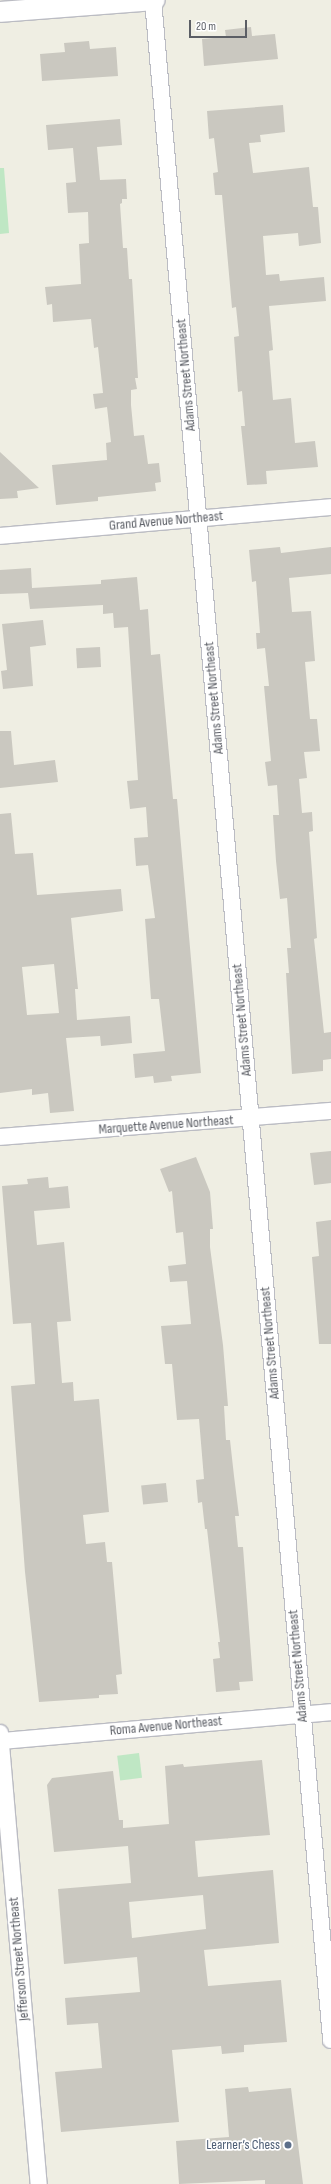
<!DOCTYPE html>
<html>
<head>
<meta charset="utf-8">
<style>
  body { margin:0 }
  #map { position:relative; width:331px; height:2184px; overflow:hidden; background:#efeee3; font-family:"Sofia Sans Condensed",sans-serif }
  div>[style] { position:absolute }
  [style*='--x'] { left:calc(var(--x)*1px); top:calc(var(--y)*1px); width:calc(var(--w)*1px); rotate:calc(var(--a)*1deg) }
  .green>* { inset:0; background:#bfe7c4; transform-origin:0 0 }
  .building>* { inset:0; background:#cac8c0; transform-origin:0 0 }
  .roads { filter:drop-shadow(1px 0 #bbbcc3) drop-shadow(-1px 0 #bbbcc3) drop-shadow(0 1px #bbbcc3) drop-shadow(0 -1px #bbbcc3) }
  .minor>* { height:16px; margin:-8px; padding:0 8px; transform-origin:8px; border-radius:8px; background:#fff }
  .tertiary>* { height:20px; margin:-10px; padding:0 10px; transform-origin:10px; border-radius:10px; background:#fff }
  .dots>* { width:11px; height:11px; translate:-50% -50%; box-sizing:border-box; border:2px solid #fff; border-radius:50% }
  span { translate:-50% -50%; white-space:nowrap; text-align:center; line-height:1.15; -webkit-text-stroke:3.5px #fff; paint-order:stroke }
  .street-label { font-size:14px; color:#5b5e65 }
  .service-label { font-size:14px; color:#4e5e75 }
  .right { translate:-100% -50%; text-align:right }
  .scale { position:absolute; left:189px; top:20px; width:58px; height:18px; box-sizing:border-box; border:2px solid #5b5e65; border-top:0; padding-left:5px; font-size:12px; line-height:14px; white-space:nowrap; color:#5b5e65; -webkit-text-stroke:3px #fff; paint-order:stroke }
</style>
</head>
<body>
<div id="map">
  <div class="green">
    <i style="clip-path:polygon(0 168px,4px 168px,9px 233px,0 234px)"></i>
    <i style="left:139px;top:1753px;width:25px;height:22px;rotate:83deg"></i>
  </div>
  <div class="building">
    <i style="clip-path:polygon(251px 27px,252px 36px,275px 34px,278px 59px,204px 66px,202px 39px,226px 37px,225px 30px)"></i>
    <i style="clip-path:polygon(89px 41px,90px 49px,116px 47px,118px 76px,42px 81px,40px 54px,65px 52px,64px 43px)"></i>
    <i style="clip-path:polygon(283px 105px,285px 132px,260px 135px,261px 142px,249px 143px,253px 173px,309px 167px,313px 207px,318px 207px,321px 243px,299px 246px,298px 233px,263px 236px,266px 275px,279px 274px,280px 281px,324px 277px,326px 301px,269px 306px,273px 350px,269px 351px,273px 400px,291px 398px,295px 443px,315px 441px,318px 467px,266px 471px,267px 484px,247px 485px,241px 426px,245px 426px,242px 391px,238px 392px,234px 337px,239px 336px,236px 307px,232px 308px,222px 195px,215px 195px,213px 173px,218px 172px,214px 138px,209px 139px,207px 111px)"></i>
    <i style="clip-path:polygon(120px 119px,122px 145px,97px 147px,100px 180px,126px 179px,127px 199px,122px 199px,122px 203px,120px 204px,123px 248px,127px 248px,129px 279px,132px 279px,138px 378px,135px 378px,137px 389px,131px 390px,131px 405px,134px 436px,144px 435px,148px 464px,159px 463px,161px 482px,155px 483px,156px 491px,98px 497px,98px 501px,56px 505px,52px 465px,107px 460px,106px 443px,111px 442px,107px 407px,95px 409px,93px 394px,103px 393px,98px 347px,94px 348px,91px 319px,53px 322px,52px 304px,47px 305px,45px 287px,81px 284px,79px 244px,89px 243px,88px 212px,68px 213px,66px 183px,76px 182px,73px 148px,48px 150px,46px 125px)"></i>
    <i style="clip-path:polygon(0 452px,39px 488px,17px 491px,18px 498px,0 499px)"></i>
    <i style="clip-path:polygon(280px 547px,281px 553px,331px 547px,331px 574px,289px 578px,292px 612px,311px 611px,315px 661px,305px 662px,310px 719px,317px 719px,320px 751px,304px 752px,307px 778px,299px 779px,302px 813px,312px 812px,313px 831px,309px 832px,317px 938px,314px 939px,324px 1033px,331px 1032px,331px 1059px,323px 1060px,323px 1071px,292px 1074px,286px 973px,289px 973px,287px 948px,291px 948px,287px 898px,280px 899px,276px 861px,273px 815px,279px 815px,277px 785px,268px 786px,265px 762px,271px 761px,264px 686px,269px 686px,265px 648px,257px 649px,256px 633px,260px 633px,256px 581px,252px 582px,249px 550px)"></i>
    <i style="clip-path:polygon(31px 568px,32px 588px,101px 584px,101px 580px,137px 577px,140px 610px,148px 609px,151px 655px,160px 654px,172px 788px,173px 799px,177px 799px,201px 1073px,171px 1076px,172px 1081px,154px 1083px,153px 1076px,135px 1078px,133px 1054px,165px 1051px,159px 999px,151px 999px,145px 919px,155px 918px,148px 865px,136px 866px,134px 838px,148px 837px,146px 807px,130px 809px,127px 781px,138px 780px,128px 627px,114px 628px,113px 613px,103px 614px,103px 605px,30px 609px,28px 593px,0 594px,0 570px)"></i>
    <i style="clip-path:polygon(43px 620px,46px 645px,30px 647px,33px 686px,3px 689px,1px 671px,7px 670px,2px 624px)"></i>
    <i style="left:100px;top:647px;width:20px;height:24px;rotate:87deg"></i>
    <i style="clip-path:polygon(0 731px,11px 731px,14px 765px,55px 760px,58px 782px,0 788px)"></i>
    <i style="clip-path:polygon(evenodd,11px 813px,15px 854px,33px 853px,37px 895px,121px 889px,123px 911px,71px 918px,78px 989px,75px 989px,77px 1020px,130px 1016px,132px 1043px,101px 1046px,100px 1036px,66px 1038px,74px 1111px,50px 1113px,48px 1093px,32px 1095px,32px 1089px,0 1093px,0 814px,11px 813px,54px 964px,59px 1013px,27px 1015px,22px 967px,54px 964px)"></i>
    <i style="clip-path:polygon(331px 1151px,331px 1183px,314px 1185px,310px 1153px)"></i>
    <i style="clip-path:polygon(196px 1157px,210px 1192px,213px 1229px,210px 1229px,210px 1247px,223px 1345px,228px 1406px,224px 1406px,226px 1440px,230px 1440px,234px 1476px,239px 1516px,235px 1516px,238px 1547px,243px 1547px,253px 1681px,239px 1682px,240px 1690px,216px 1692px,213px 1659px,220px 1658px,218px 1642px,220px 1642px,207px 1529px,205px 1529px,202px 1502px,198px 1503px,196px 1480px,204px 1479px,199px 1419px,177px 1420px,172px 1364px,165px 1364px,161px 1326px,191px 1324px,187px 1281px,170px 1282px,168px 1266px,186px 1264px,183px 1232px,176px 1233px,172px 1191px,169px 1192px,160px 1169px)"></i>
    <i style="clip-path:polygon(48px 1177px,49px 1188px,68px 1186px,70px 1208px,34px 1211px,37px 1245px,64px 1242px,71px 1321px,57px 1322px,62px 1383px,73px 1382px,74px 1401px,99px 1399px,109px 1512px,83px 1515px,86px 1544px,105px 1542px,107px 1562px,112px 1562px,122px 1674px,116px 1675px,118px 1694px,99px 1695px,99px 1698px,39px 1702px,25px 1572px,11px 1386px,35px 1384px,31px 1323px,13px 1324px,2px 1186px,28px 1184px,27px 1179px)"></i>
    <i style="clip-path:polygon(331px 1220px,331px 1344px,319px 1344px,312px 1257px,319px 1256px,316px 1222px)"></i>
    <i style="left:166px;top:1483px;width:19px;height:25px;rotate:84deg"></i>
    <i style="clip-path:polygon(evenodd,262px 1760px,270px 1835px,195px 1841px,198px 1877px,273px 1870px,279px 1943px,204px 1950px,208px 1986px,281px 1980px,287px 2042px,244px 2045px,244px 2052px,222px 2054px,221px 2046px,172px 2050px,179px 2122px,61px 2132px,55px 2072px,102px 2068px,98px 2023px,67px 2025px,65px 1998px,140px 1992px,137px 1957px,64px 1964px,58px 1889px,131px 1883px,128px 1846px,54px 1852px,47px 1785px,52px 1778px,113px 1771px,119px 1820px,123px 1820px,123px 1828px,169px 1824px,165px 1766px,183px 1764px,184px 1767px,262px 1760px,203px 1895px,206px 1929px,132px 1938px,129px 1902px,203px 1895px)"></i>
    <i style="clip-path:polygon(248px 2087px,249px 2092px,291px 2088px,303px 2184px,265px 2184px,265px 2180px,179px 2184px,176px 2141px,229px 2137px,225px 2089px)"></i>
  </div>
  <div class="roads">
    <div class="minor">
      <i style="--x:153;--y:0;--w:2048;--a:85.01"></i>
      <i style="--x:0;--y:536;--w:332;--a:-5"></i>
      <i style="--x:0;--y:1137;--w:332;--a:-4.5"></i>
      <i style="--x:0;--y:1733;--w:453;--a:85.1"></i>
      <i style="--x:1;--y:1741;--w:331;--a:-5"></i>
    </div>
    <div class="tertiary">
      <i style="--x:0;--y:12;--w:155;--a:-4.4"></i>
    </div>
  </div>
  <div class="dots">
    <i style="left:288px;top:2145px;background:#5c6f8a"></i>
  </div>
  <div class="street-label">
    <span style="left:186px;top:375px;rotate:-95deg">Adams Street Northeast</span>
    <span style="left:166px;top:521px;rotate:-5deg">Grand Avenue Northeast</span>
    <span style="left:214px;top:698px;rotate:-95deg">Adams Street Northeast</span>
    <span style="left:242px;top:1020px;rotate:-95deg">Adams Street Northeast</span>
    <span style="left:166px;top:1125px;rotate:-4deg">Marquette Avenue Northeast</span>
    <span style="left:270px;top:1343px;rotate:-95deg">Adams Street Northeast</span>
    <span style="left:298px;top:1666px;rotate:-95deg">Adams Street Northeast</span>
    <span style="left:166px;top:1726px;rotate:-5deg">Roma Avenue Northeast</span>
    <span style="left:19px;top:1959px;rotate:-95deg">Jefferson Street Northeast</span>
  </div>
  <div class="service-label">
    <span class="right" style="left:280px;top:2145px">Learner’s Chess</span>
  </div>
  <div class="scale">20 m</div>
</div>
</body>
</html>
